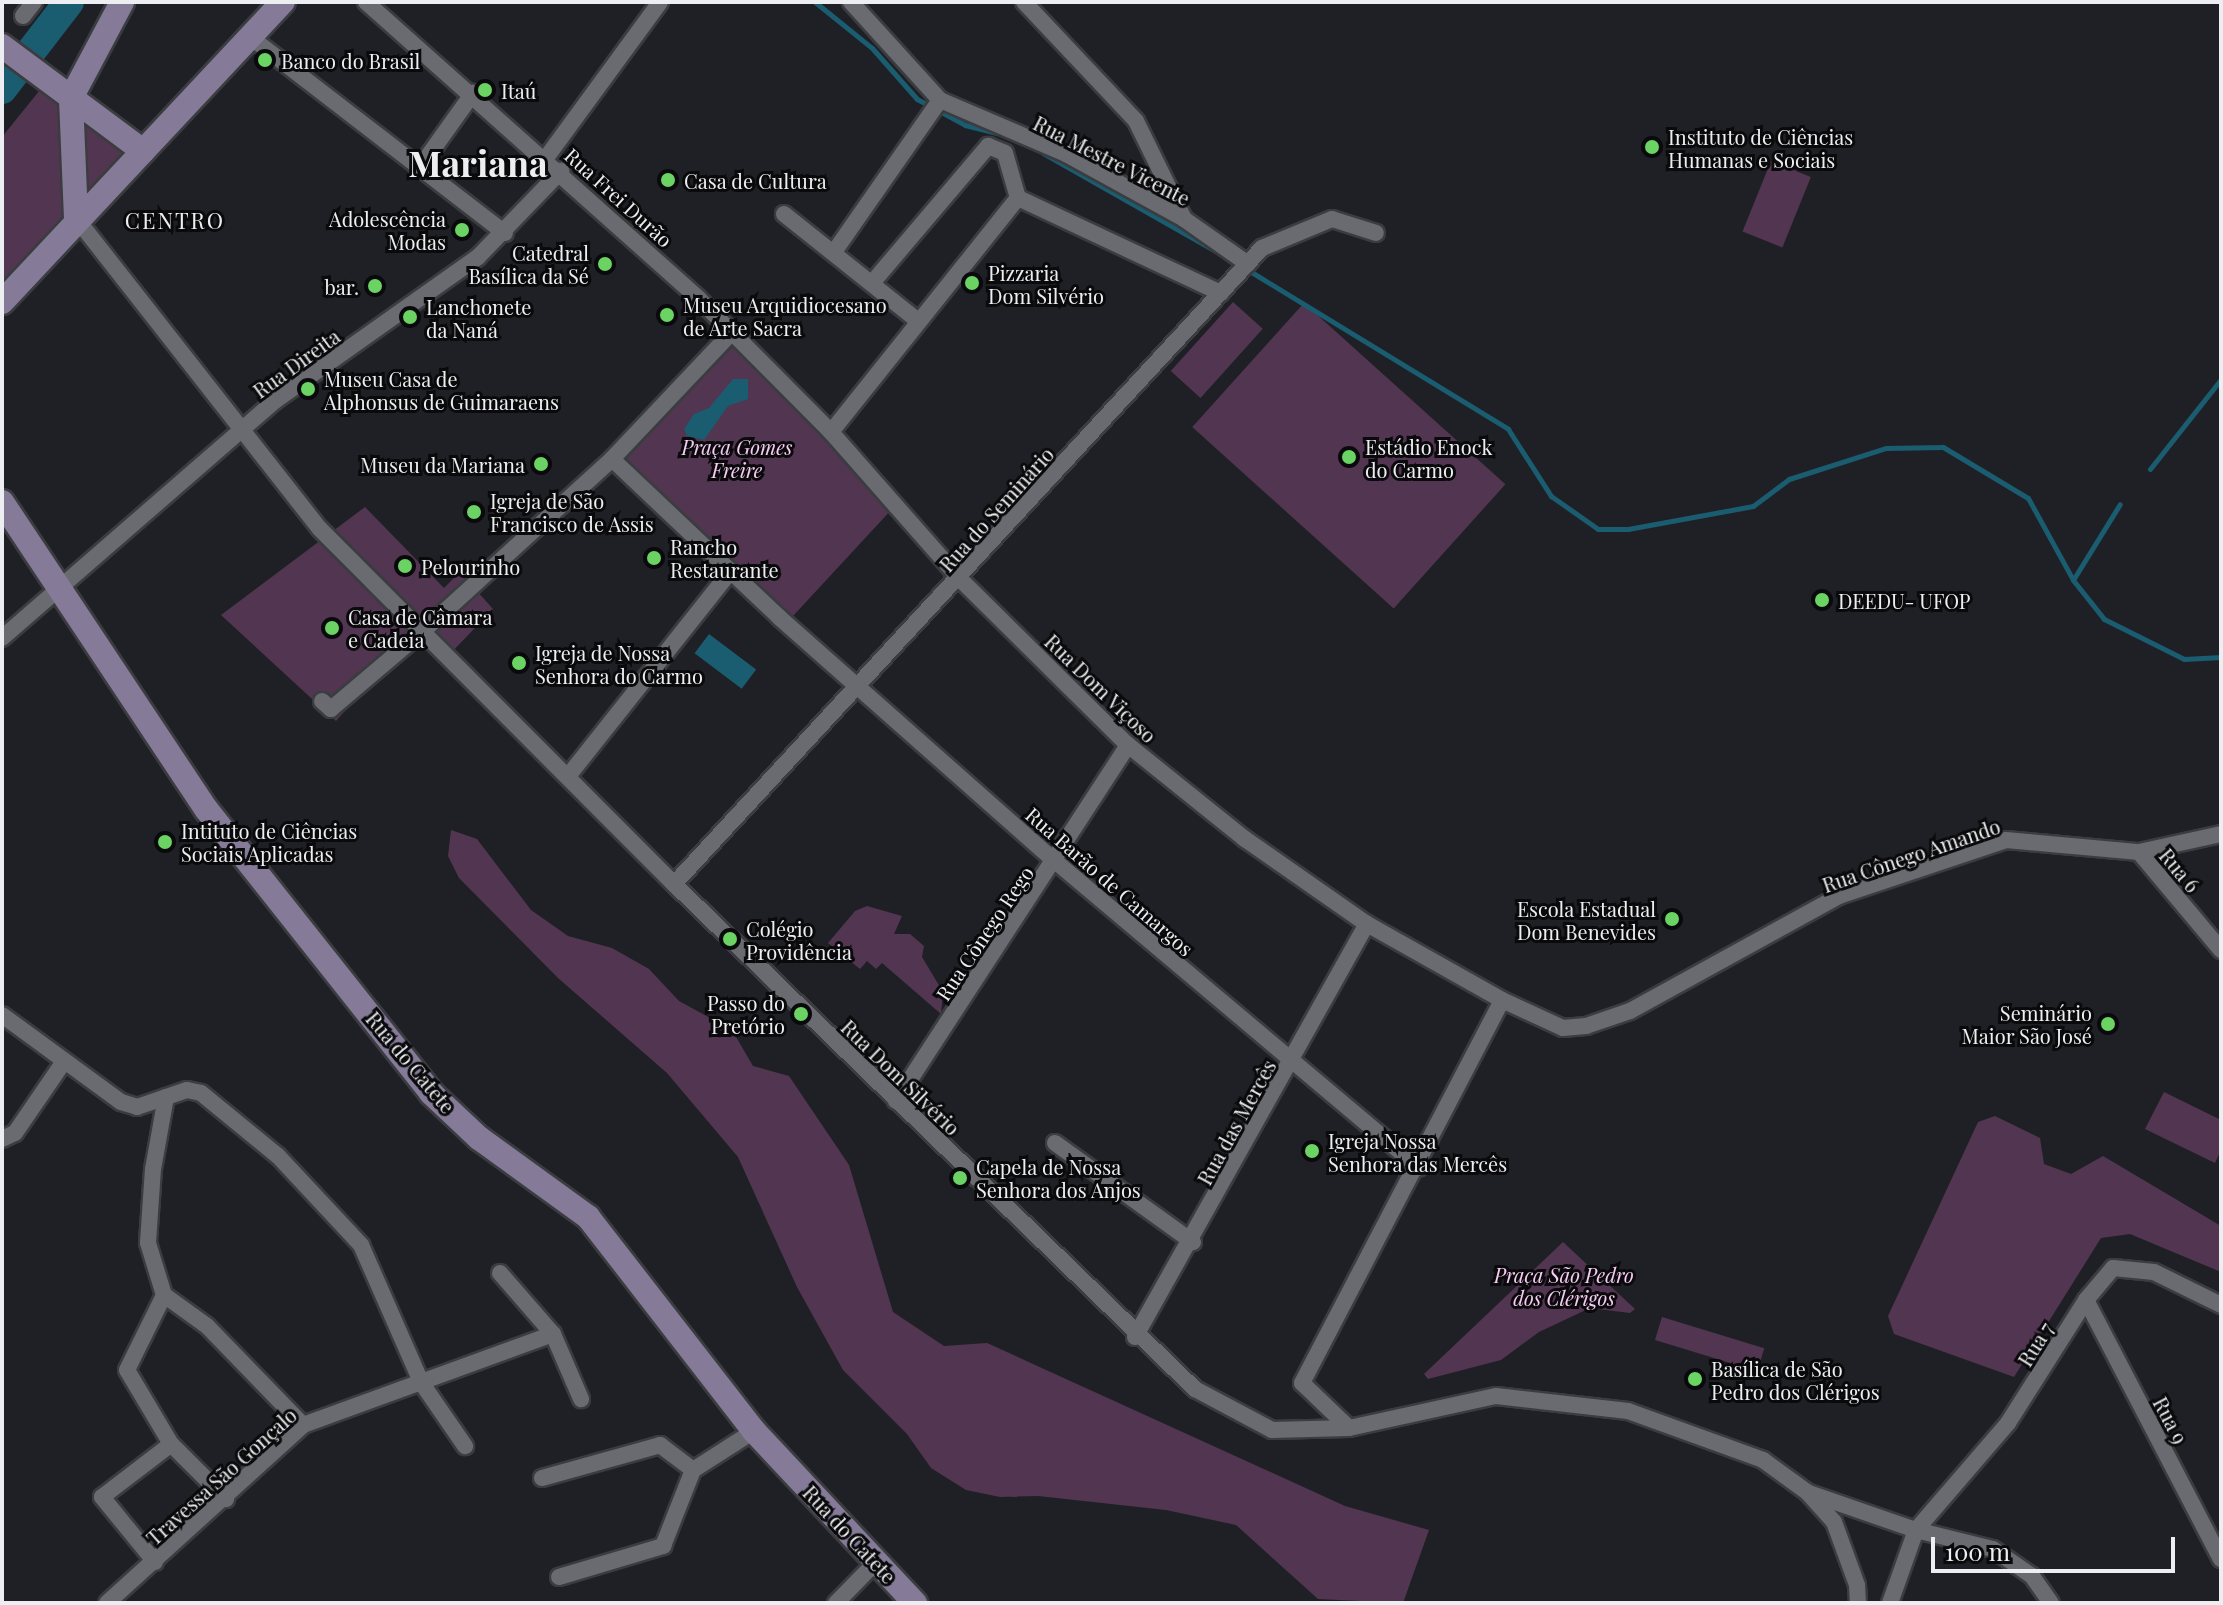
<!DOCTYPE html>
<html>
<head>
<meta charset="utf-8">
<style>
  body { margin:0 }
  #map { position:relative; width:2223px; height:1605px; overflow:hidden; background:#1f2025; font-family:"Playfair Display",serif }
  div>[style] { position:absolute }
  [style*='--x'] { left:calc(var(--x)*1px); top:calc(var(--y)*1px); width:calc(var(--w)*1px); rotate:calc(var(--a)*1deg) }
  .green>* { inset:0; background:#523550; transform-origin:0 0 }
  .water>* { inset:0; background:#1a5c70; transform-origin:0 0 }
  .stream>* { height:5px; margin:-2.5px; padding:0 2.5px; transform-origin:2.5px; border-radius:2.5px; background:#1a5c70 }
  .river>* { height:30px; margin:-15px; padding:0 15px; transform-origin:15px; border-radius:15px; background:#1a5c70 }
  .roads { filter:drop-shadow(2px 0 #3b3c40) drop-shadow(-2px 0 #3b3c40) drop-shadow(0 2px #3b3c40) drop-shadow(0 -2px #3b3c40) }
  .street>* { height:16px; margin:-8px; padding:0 8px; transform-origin:8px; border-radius:8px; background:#6a6b70 }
  .secondary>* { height:24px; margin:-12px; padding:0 12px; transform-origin:12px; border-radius:12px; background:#857b98 }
  .dots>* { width:22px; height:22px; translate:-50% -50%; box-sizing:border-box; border:4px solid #0a0a0c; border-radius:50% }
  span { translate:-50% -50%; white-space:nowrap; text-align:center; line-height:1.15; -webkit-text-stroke:6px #0a0a0c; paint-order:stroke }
  .poi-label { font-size:20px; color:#edeef1 }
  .left { translate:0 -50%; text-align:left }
  .right { translate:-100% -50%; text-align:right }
  .street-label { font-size:20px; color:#edeef1 }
  .park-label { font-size:20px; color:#f8ccf4; font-style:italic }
  .neighbourhood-label { font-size:22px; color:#edeef1; letter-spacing:2px }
  .town-label { font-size:36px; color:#edeef1; font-weight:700 }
  .frame { position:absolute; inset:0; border:4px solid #edeef1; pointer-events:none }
  .scale { position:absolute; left:1931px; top:1537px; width:244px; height:36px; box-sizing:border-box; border:4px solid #edeef1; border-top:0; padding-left:10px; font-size:24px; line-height:28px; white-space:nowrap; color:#edeef1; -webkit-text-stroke:6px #0a0a0c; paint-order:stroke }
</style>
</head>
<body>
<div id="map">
  <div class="green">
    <i style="clip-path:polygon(48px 80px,135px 147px,2px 291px,2px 137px)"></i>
    <i style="left:1771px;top:161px;width:43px;height:76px;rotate:22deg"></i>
    <i style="left:1233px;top:302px;width:40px;height:93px;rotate:42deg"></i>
    <i style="left:1304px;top:303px;width:271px;height:167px;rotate:42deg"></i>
    <i style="clip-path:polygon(740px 340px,893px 508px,793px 616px,618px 458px)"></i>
    <i style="clip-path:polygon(365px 507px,444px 588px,460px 572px,493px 609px,449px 655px,418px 626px,336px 721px,221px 615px)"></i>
    <i style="clip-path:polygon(451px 830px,477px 839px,531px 910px,568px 936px,612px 948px,649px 969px,679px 1001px,732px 1030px,753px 1066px,789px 1076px,849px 1165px,893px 1312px,944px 1346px,987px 1343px,1345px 1506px,1429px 1530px,1403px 1603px,1318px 1599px,1236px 1525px,1166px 1510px,1038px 1496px,1000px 1497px,966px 1490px,931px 1468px,907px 1434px,843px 1370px,797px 1287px,738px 1157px,667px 1073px,558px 978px,459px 878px,448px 856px)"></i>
    <i style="clip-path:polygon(867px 906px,902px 916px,894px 934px,910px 934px,924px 946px,922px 957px,943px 992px,941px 1014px,882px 963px,876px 969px,867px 961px,860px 969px,828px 943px,855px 911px)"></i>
    <i style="clip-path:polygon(2164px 1092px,2221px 1120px,2221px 1150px,2215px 1163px,2145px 1129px)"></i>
    <i style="clip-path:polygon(1995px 1116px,2040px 1138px,2044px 1164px,2071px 1174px,2103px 1156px,2221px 1226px,2221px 1272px,2130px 1234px,2101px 1238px,2014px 1377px,1894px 1334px,1888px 1316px,1978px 1122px)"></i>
    <i style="clip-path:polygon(1563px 1242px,1635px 1309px,1630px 1313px,1590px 1308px,1539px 1332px,1501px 1360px,1428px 1379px,1424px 1374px)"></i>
    <i style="left:1662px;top:1317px;width:107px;height:24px;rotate:17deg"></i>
  </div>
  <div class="water">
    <i style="clip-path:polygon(733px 379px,748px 379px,748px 399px,728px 406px,704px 440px,687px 436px,684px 429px,694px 414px,709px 408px)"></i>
    <i style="left:709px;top:634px;width:59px;height:24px;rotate:37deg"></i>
  </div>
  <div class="stream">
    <i style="--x:815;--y:2;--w:73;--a:38.9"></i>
    <i style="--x:872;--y:48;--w:68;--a:48.6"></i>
    <i style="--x:917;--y:99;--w:55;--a:28.4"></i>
    <i style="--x:965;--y:125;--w:34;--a:14"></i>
    <i style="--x:1043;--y:153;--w:202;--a:29.6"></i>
    <i style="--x:1248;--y:270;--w:305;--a:31.4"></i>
    <i style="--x:1508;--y:429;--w:80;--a:57.3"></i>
    <i style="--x:1551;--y:496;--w:57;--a:35.1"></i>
    <i style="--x:1598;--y:529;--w:30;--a:0"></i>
    <i style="--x:1628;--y:529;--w:127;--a:-10.4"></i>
    <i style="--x:1753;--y:506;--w:45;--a:-36.9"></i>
    <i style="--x:1789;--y:479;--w:102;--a:-17.7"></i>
    <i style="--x:1886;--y:448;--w:57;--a:-1"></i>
    <i style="--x:1943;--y:447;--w:99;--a:31"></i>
    <i style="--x:2028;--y:498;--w:94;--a:61.2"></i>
    <i style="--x:2073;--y:580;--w:50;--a:51.5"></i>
    <i style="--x:2104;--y:619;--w:89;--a:26.6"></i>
    <i style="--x:2184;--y:659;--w:37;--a:-3"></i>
    <i style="--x:2150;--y:469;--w:115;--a:-51.7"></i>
    <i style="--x:2073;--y:580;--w:89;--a:-58.3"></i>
  </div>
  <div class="river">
    <i style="--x:2;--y:89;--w:110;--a:-52.4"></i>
  </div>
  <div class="roads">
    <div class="street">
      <i style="--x:366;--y:2;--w:446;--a:41.7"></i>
      <i style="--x:699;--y:299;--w:187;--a:45.2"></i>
      <i style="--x:831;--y:432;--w:196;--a:48.7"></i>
      <i style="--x:960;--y:579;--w:236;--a:44.7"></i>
      <i style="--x:1128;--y:745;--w:150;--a:38.8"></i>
      <i style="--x:1245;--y:839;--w:149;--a:34.9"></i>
      <i style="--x:1367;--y:924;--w:155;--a:29.4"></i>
      <i style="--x:1502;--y:1000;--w:67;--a:24.7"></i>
      <i style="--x:1563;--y:1028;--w:23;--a:-5"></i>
      <i style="--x:1586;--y:1026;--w:46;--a:-18.8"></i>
      <i style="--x:1630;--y:1011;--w:239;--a:-28.8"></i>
      <i style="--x:1839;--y:896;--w:176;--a:-18.5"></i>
      <i style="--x:2006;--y:840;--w:134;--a:5.2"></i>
      <i style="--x:2139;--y:852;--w:84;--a:-12.4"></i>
      <i style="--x:851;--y:2;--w:132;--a:47.8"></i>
      <i style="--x:940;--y:100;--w:137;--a:23.2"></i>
      <i style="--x:1066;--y:154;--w:135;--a:28.8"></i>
      <i style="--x:1184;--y:219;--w:78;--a:35.1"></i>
      <i style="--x:1024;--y:2;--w:163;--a:46.7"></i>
      <i style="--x:1136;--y:121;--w:109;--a:63.9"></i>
      <i style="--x:23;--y:16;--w:18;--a:-52"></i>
      <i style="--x:249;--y:36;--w:323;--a:37.6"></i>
      <i style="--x:546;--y:158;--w:193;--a:-53.8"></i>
      <i style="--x:421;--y:166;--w:90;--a:-54.5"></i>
      <i style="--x:784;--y:214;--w:170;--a:38.6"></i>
      <i style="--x:76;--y:218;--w:395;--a:51.9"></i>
      <i style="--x:320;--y:529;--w:501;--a:45.08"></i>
      <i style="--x:674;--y:884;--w:726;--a:44.11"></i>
      <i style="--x:1195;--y:1389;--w:87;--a:28"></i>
      <i style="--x:1272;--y:1430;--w:77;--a:-1.5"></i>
      <i style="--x:1349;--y:1428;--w:150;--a:-12.3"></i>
      <i style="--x:1496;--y:1396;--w:133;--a:6.5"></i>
      <i style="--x:1628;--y:1411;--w:144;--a:19.9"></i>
      <i style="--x:1763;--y:1460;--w:54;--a:36"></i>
      <i style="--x:1807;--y:1492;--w:40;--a:48"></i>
      <i style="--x:1834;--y:1522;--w:67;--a:69.9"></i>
      <i style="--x:1857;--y:1585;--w:18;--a:87"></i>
      <i style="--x:834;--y:252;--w:185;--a:-55.1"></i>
      <i style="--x:872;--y:283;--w:180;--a:-49.7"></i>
      <i style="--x:988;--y:146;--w:18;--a:22"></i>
      <i style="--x:1005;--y:153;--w:47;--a:73.9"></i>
      <i style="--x:831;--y:432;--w:300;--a:-51.4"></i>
      <i style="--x:1018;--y:198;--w:224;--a:25.1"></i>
      <i style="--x:612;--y:459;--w:231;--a:43.4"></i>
      <i style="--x:780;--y:618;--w:367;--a:41.5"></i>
      <i style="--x:1055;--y:861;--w:476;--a:40.1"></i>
      <i style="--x:2;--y:638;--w:363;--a:-41"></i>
      <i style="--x:276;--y:400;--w:247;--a:-35.3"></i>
      <i style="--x:478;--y:257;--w:120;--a:-46"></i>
      <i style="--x:322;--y:701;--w:12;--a:42"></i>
      <i style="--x:331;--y:709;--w:121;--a:-40.3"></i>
      <i style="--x:423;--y:631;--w:256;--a:-42.3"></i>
      <i style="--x:612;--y:459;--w:175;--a:-46.6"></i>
      <i style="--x:569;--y:775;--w:259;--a:-51.6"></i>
      <i style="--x:2139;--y:852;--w:128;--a:50.1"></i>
      <i style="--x:674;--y:884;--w:866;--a:-47.25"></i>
      <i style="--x:1262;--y:248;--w:76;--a:-22.5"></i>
      <i style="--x:1332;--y:219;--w:46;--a:17.7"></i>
      <i style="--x:2;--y:1015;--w:147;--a:36.2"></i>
      <i style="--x:121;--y:1102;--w:17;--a:17"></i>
      <i style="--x:137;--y:1107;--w:53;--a:-18.8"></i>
      <i style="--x:187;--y:1090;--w:14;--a:12"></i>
      <i style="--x:201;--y:1093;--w:99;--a:39.3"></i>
      <i style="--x:278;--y:1156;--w:122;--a:47"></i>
      <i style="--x:361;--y:1245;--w:150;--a:66.3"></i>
      <i style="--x:421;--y:1382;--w:78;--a:55.5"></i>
      <i style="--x:166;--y:1097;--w:73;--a:100.2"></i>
      <i style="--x:153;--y:1169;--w:74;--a:93.9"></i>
      <i style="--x:148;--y:1243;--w:54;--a:72.9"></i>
      <i style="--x:164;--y:1295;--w:53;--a:35.8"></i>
      <i style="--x:207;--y:1326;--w:138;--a:45.9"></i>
      <i style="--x:896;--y:1101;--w:425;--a:-56.9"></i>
      <i style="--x:2;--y:1139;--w:14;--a:-25"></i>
      <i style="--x:15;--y:1133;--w:85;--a:-55.6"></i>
      <i style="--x:1055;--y:1143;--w:170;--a:35.7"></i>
      <i style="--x:500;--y:1273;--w:81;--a:49"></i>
      <i style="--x:553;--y:1334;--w:71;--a:66.7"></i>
      <i style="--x:2086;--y:1300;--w:292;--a:62.5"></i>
      <i style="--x:1135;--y:1337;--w:474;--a:-60.7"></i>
      <i style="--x:1349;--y:1428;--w:65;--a:-136.2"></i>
      <i style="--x:1302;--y:1383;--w:432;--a:-62.4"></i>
      <i style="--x:171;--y:1444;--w:78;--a:45"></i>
      <i style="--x:542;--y:1478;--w:123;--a:-15.6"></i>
      <i style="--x:660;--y:1445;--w:41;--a:37.1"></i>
      <i style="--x:693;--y:1470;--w:72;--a:-32.6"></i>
      <i style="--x:1809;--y:1493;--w:113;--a:19.1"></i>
      <i style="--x:1916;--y:1530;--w:79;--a:13.9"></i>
      <i style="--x:1993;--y:1549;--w:47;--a:34.7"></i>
      <i style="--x:2032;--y:1576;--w:33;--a:55"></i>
      <i style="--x:155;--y:1562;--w:84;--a:-129.2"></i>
      <i style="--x:102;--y:1497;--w:87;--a:-37.5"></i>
      <i style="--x:171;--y:1444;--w:86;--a:-120.7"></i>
      <i style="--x:127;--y:1370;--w:84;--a:-63.7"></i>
      <i style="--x:559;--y:1577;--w:109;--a:-16.6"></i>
      <i style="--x:663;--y:1546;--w:82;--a:-68.5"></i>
      <i style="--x:107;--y:1603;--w:265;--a:-42.2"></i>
      <i style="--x:303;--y:1425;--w:266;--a:-20"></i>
      <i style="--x:836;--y:1603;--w:57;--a:-45.7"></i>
      <i style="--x:1890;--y:1603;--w:77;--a:-70.4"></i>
      <i style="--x:1916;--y:1530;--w:141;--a:-49.3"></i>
      <i style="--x:2008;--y:1423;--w:146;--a:-57.6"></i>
      <i style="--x:2086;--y:1300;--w:42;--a:-49.8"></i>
      <i style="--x:2113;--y:1268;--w:41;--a:5.6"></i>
      <i style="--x:2154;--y:1272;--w:75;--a:26.2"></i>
    </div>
    <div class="secondary">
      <i style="--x:2;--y:46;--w:176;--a:36.7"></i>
      <i style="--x:76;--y:218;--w:120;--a:-92.4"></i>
      <i style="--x:71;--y:98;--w:109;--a:-62"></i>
      <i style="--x:2;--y:302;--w:411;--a:-46.9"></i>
      <i style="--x:2;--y:502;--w:370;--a:56.4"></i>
      <i style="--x:207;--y:810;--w:361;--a:51.6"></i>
      <i style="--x:431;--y:1093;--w:66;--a:43.2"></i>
      <i style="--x:479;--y:1138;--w:135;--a:35.9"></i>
      <i style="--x:588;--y:1217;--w:271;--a:52.2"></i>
      <i style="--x:754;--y:1431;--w:236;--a:46.9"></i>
    </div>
  </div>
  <div class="dots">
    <i style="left:265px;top:60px;background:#6bd363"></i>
    <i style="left:485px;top:90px;background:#6bd363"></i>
    <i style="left:1652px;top:147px;background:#6bd363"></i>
    <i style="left:668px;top:180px;background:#6bd363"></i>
    <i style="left:462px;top:230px;background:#6bd363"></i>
    <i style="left:605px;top:264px;background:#6bd363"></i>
    <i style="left:972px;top:283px;background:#6bd363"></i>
    <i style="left:375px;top:286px;background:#6bd363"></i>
    <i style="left:667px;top:315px;background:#6bd363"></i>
    <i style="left:410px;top:317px;background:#6bd363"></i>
    <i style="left:308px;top:389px;background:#6bd363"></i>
    <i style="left:1349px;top:457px;background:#6bd363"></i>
    <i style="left:541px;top:464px;background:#6bd363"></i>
    <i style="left:474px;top:512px;background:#6bd363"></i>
    <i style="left:654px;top:558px;background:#6bd363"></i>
    <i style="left:405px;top:566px;background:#6bd363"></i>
    <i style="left:1822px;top:600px;background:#6bd363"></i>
    <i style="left:332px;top:628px;background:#6bd363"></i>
    <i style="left:519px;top:663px;background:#6bd363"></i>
    <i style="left:165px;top:842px;background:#6bd363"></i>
    <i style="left:1672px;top:919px;background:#6bd363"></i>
    <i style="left:730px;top:939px;background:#6bd363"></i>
    <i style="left:801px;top:1014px;background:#6bd363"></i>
    <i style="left:2108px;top:1024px;background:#6bd363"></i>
    <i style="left:1312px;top:1151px;background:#6bd363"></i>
    <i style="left:960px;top:1178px;background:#6bd363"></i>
    <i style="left:1695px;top:1379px;background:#6bd363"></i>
  </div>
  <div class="poi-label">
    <span class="left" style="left:281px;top:60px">Banco do Brasil</span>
    <span class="left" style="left:501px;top:90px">Itaú</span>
    <span class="left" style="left:1668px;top:148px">Instituto de Ciências<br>Humanas e Sociais</span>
    <span class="left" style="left:684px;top:180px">Casa de Cultura</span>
    <span class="right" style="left:446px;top:230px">Adolescência<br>Modas</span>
    <span class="right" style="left:589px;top:264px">Catedral<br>Basílica da Sé</span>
    <span class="left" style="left:988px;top:284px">Pizzaria<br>Dom Silvério</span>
    <span class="right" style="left:359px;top:286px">bar.</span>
    <span class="left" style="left:683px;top:316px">Museu Arquidiocesano<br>de Arte Sacra</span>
    <span class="left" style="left:426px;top:318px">Lanchonete<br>da Naná</span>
    <span class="left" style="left:324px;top:390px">Museu Casa de<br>Alphonsus de Guimaraens</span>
    <span class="left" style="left:1365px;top:458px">Estádio Enock<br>do Carmo</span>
    <span class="right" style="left:525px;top:464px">Museu da Mariana</span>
    <span class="left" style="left:490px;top:512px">Igreja de São<br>Francisco de Assis</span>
    <span class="left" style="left:670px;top:558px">Rancho<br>Restaurante</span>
    <span class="left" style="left:421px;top:566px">Pelourinho</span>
    <span class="left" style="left:1838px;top:600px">DEEDU- UFOP</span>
    <span class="left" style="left:348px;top:628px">Casa de Câmara<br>e Cadeia</span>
    <span class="left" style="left:535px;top:664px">Igreja de Nossa<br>Senhora do Carmo</span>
    <span class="left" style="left:181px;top:842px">Intituto de Ciências<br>Sociais Aplicadas</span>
    <span class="right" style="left:1656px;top:920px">Escola Estadual<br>Dom Benevides</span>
    <span class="left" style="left:746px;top:940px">Colégio<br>Providência</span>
    <span class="right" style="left:785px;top:1014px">Passo do<br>Pretório</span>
    <span class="right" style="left:2092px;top:1024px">Seminário<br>Maior São José</span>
    <span class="left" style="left:1328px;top:1152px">Igreja Nossa<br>Senhora das Mercês</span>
    <span class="left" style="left:976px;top:1178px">Capela de Nossa<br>Senhora dos Anjos</span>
    <span class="left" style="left:1711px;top:1380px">Basílica de São<br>Pedro dos Clérigos</span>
  </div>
  <div class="street-label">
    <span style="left:1112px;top:160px;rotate:27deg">Rua Mestre Vicente</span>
    <span style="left:619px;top:197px;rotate:42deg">Rua Frei Durão</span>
    <span style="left:296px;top:363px;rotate:-36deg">Rua Direita</span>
    <span style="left:996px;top:509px;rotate:-48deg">Rua do Seminário</span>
    <span style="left:1101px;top:688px;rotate:44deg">Rua Dom Viçoso</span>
    <span style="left:1911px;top:855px;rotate:-19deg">Rua Cônego Amando</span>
    <span style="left:2180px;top:870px;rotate:50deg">Rua 6</span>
    <span style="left:1110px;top:881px;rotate:41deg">Rua Barão de Camargos</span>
    <span style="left:984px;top:933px;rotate:-56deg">Rua Cônego Rego</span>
    <span style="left:411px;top:1062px;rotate:50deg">Rua do Catete</span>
    <span style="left:901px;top:1077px;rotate:44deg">Rua Dom Silvério</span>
    <span style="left:1236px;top:1122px;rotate:-61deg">Rua das Mercês</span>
    <span style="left:2035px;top:1344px;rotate:-58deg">Rua 7</span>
    <span style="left:2171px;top:1420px;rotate:62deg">Rua 9</span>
    <span style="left:221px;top:1476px;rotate:-42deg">Travessa São Gonçalo</span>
    <span style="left:850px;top:1534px;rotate:47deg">Rua do Catete</span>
  </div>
  <div class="park-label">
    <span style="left:737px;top:458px">Praça Gomes<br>Freire</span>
    <span style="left:1564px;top:1286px">Praça São Pedro<br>dos Clérigos</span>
  </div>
  <div class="neighbourhood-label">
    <span style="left:175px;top:221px">CENTRO</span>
  </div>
  <div class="town-label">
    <span style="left:478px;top:163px">Mariana</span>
  </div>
  <div class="frame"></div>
  <div class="scale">100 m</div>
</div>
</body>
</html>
